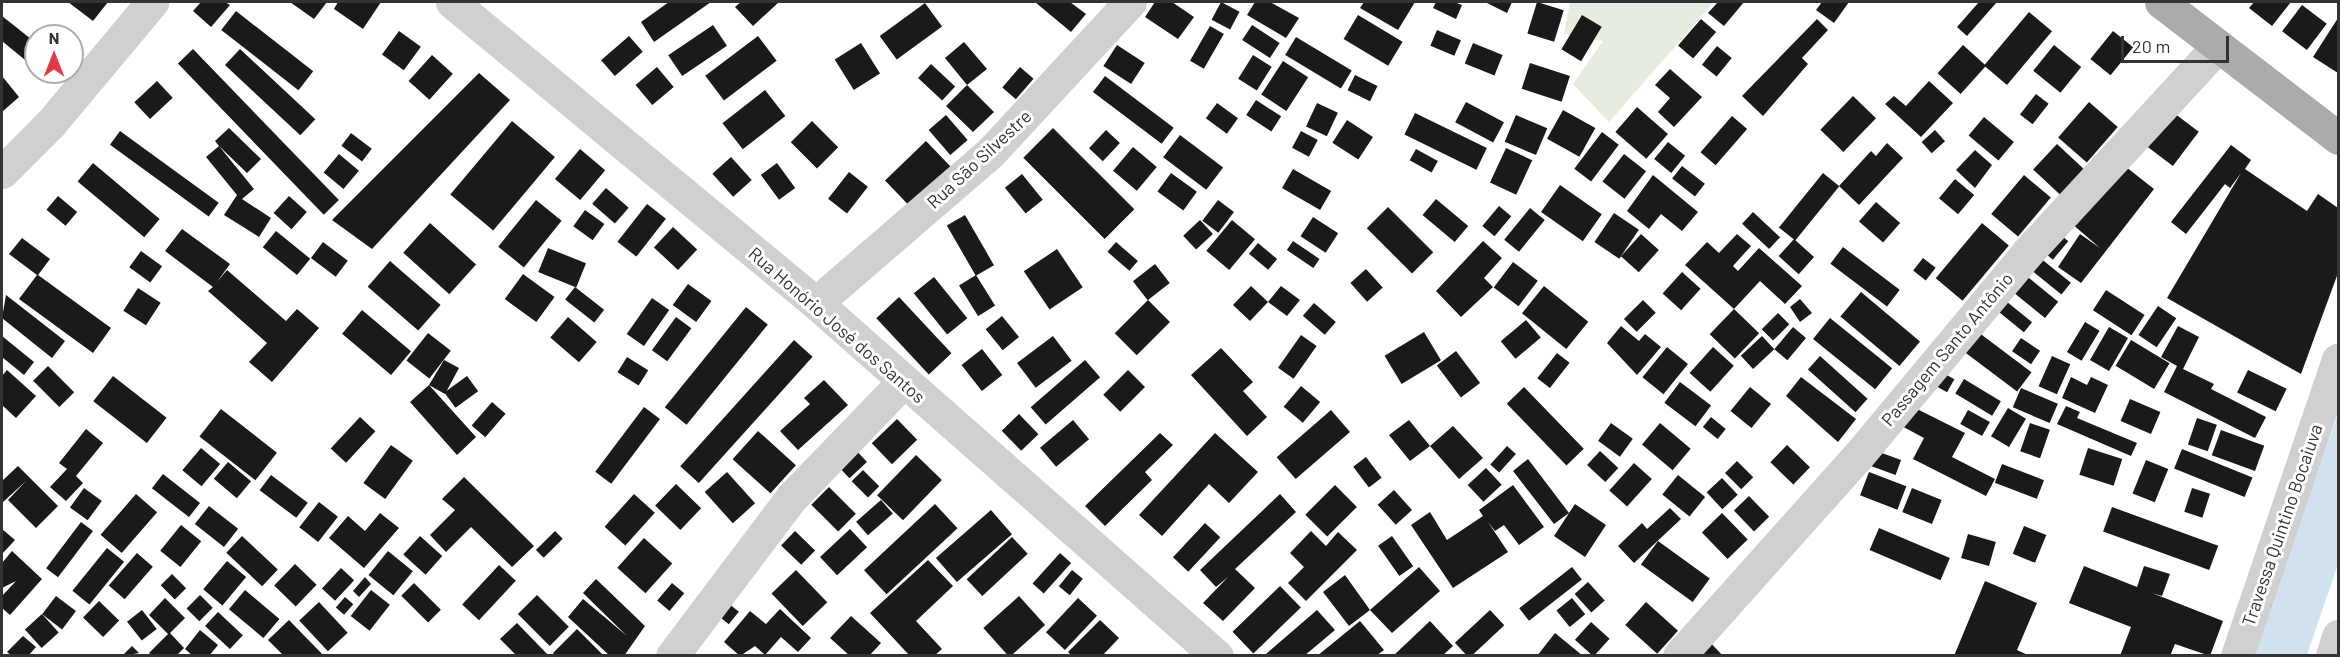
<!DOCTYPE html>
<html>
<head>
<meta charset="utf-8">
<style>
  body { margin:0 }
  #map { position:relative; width:2340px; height:657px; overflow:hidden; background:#fff; font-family:Barlow,sans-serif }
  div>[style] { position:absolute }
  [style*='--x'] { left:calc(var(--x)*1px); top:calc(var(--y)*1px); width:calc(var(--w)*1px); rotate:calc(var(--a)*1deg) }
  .green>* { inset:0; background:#e6ecdf }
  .water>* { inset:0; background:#cfe2ee }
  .building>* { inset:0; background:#1a1a1a; transform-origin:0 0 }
  .minor>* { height:33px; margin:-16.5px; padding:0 16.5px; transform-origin:16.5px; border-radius:16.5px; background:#d0d0d0 }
  .major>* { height:33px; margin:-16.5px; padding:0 16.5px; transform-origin:16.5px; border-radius:16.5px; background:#ababab }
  span { translate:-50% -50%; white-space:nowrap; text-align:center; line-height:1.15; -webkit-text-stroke:6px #fff; paint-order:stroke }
  .street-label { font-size:18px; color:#333 }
  .frame { position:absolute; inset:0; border:3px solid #333; pointer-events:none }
  .north { position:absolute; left:24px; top:24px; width:60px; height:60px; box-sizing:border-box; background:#fff; border:2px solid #adadad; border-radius:50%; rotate:0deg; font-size:16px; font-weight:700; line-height:24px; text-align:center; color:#333 }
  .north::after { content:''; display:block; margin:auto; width:21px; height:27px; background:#e63946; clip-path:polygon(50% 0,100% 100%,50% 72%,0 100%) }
  .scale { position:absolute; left:2121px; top:36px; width:108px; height:27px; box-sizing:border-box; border:3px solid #333; border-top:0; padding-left:8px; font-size:18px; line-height:21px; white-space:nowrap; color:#333; -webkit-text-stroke:4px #fff; paint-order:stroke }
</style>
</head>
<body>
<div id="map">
  <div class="green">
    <i style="clip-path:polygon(1570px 2px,1714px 2px,1609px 122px,1573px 84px,1603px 41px,1564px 34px)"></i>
  </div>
  <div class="water">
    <i style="clip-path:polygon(2338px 415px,2338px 564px,2307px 655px,2251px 656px)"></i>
  </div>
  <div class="building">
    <i style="clip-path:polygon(68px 2px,108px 2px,93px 21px)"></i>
    <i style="clip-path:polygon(201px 2px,225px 2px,230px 5px,211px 27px,193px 11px)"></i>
    <i style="clip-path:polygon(290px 2px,327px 2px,314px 19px)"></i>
    <i style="clip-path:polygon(338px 2px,381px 2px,363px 29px,334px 9px)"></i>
    <i style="clip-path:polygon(669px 2px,711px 2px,654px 42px,641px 22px)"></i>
    <i style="clip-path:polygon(741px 2px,779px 2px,753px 26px,735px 7px)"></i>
    <i style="clip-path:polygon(1035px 2px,1070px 2px,1086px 14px,1071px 32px)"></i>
    <i style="clip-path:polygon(1155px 2px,1172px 2px,1194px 17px,1178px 39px,1145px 17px)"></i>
    <i style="left:1221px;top:2px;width:21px;height:20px;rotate:28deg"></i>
    <i style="clip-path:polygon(1255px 2px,1270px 2px,1299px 18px,1286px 38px,1247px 15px)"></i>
    <i style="clip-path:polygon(1364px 2px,1415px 2px,1398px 30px,1360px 8px)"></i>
    <i style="clip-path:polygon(1436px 2px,1454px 2px,1462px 5px,1456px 19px,1433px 8px)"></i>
    <i style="clip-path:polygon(1485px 2px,1512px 2px,1507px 13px)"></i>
    <i style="left:1537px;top:2px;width:28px;height:33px;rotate:17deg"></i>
    <i style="clip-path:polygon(1718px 2px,1744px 2px,1724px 26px,1708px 13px)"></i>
    <i style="clip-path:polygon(1822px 2px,1849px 2px,1834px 23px,1816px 10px)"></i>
    <i style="clip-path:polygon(1979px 2px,1997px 2px,1967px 36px,1957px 27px)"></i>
    <i style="clip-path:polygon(2254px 2px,2291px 2px,2272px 26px,2249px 8px)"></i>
    <i style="left:925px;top:3px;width:29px;height:56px;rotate:54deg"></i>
    <i style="left:2302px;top:5px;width:31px;height:33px;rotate:37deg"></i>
    <i style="left:236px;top:11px;width:98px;height:24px;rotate:38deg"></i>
    <i style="left:2029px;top:12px;width:30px;height:70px;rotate:40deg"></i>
    <i style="left:1358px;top:15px;width:52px;height:28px;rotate:31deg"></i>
    <i style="left:1582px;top:15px;width:23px;height:40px;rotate:31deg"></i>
    <i style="clip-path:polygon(2px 16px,36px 43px,36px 69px,2px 41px)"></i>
    <i style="clip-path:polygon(2338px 18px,2338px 73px,2313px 57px)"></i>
    <i style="left:1701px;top:19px;width:20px;height:35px;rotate:41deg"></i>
    <i style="clip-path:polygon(1817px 19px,1828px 30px,1802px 58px,1808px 64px,1763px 116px,1742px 96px)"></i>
    <i style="left:713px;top:25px;width:25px;height:54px;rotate:56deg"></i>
    <i style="left:1252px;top:25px;width:33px;height:18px;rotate:33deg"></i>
    <i style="left:1210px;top:26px;width:16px;height:40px;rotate:30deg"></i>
    <i style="left:1437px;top:30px;width:26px;height:17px;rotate:23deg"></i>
    <i style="left:399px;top:31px;width:27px;height:29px;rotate:36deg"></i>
    <i style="left:2113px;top:31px;width:26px;height:36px;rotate:39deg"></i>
    <i style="left:629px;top:36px;width:21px;height:37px;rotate:49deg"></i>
    <i style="left:758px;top:36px;width:31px;height:66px;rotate:53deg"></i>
    <i style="left:1296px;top:37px;width:65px;height:21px;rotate:31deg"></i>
    <i style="clip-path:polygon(964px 42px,987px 69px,967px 85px,994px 112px,973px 132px,946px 106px,967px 85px,945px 58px)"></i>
    <i style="left:861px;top:43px;width:36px;height:31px;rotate:58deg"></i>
    <i style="left:1473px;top:43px;width:32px;height:22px;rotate:22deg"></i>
    <i style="left:1117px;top:45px;width:33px;height:25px;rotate:33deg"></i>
    <i style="left:1963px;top:45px;width:31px;height:38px;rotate:42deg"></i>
    <i style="left:2054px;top:45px;width:35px;height:33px;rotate:39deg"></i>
    <i style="left:1717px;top:46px;width:19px;height:24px;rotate:39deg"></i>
    <i style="left:193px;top:49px;width:210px;height:21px;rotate:46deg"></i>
    <i style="left:240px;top:49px;width:103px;height:22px;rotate:43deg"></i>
    <i style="left:432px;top:55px;width:28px;height:35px;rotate:42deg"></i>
    <i style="left:1253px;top:55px;width:22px;height:28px;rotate:32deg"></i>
    <i style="left:1283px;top:61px;width:30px;height:40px;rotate:33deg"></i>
    <i style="left:1530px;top:63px;width:42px;height:27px;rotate:18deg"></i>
    <i style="left:931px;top:64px;width:33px;height:19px;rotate:43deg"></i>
    <i style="left:657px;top:67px;width:26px;height:28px;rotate:50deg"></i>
    <i style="left:1020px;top:67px;width:18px;height:27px;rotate:41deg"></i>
    <i style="clip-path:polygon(1670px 69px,1702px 97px,1674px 127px,1658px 112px,1670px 98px,1655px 85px)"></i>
    <i style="clip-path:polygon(479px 73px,510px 100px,372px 249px,332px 220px)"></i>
    <i style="left:1355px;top:75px;width:25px;height:17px;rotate:26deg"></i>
    <i style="clip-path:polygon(2px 76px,19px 97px,2px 112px)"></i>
    <i style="left:1105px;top:76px;width:86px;height:20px;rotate:37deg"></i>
    <i style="left:157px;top:81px;width:23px;height:31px;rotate:47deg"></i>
    <i style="clip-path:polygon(1929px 81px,1953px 103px,1921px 137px,1885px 104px,1894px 96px,1906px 106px)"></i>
    <i style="left:765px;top:90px;width:33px;height:54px;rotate:52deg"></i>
    <i style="left:2036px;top:94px;width:16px;height:26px;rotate:38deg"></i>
    <i style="left:1853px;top:96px;width:32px;height:47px;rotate:44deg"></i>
    <i style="left:1256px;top:100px;width:30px;height:18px;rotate:33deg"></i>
    <i style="left:1466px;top:102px;width:43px;height:23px;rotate:28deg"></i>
    <i style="left:2089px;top:102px;width:38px;height:47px;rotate:41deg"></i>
    <i style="left:1217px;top:103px;width:26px;height:19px;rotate:36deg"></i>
    <i style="left:1317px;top:103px;width:23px;height:26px;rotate:25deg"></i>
    <i style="left:1637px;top:107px;width:41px;height:33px;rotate:41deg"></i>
    <i style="left:1563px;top:110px;width:37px;height:33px;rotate:29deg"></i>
    <i style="left:2170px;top:110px;width:36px;height:43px;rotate:37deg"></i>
    <i style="left:1415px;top:113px;width:80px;height:24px;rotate:26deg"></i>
    <i style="left:946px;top:115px;width:33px;height:23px;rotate:49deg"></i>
    <i style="left:1516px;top:115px;width:34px;height:29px;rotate:23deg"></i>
    <i style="left:1732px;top:116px;width:20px;height:48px;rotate:41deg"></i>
    <i style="left:1984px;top:117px;width:39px;height:24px;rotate:40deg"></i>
    <i style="left:1347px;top:120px;width:31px;height:27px;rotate:33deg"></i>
    <i style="left:512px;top:121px;width:56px;height:96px;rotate:40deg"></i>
    <i style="left:812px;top:121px;width:37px;height:30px;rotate:45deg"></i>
    <i style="clip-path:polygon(229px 128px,261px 159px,247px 173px,219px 146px,254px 189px,242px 199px,271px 218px,259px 237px,224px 215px,237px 195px,206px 157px,219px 146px,215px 141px)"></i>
    <i style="left:1053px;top:128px;width:115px;height:42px;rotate:45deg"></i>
    <i style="left:1106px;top:130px;width:19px;height:25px;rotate:43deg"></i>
    <i style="left:1935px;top:130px;width:15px;height:18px;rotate:48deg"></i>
    <i style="left:120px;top:131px;width:122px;height:17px;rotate:36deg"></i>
    <i style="left:1301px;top:131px;width:19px;height:19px;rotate:28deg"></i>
    <i style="left:1602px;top:132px;width:21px;height:46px;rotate:37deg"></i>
    <i style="left:351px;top:133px;width:26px;height:16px;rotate:37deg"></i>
    <i style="left:1180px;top:135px;width:54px;height:28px;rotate:37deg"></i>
    <i style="left:926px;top:141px;width:36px;height:57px;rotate:46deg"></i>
    <i style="left:1668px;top:142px;width:22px;height:22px;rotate:39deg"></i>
    <i style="clip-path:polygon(1887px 143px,1903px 158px,1859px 205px,1839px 186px,1871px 151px,1876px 156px)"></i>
    <i style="left:2057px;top:144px;width:37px;height:35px;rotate:43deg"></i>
    <i style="clip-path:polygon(2231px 145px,2251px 160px,2245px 169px,2307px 211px,2318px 194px,2338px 208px,2338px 273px,2301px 374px,2167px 298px,2241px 173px,2230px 188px,2225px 184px,2186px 234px,2171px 222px)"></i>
    <i style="left:1133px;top:147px;width:31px;height:31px;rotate:40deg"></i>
    <i style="left:1506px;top:148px;width:29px;height:38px;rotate:25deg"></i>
    <i style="left:580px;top:149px;width:33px;height:39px;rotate:40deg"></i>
    <i style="left:1416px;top:149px;width:25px;height:13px;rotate:29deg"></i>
    <i style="clip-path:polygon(1975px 150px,1992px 165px,1975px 188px,1956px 170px)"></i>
    <i style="left:339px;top:154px;width:26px;height:24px;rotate:40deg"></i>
    <i style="left:1624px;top:154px;width:28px;height:35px;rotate:38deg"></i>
    <i style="left:731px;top:157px;width:31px;height:25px;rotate:48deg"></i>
    <i style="left:93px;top:163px;width:87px;height:24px;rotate:40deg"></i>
    <i style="left:777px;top:163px;width:31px;height:20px;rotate:54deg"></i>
    <i style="clip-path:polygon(2121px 163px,2154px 189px,2081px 283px,2058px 267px,2080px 234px,2100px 248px,2071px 223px)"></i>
    <i style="left:1682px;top:166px;width:29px;height:16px;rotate:38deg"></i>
    <i style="left:1293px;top:169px;width:44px;height:22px;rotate:30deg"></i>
    <i style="left:849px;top:172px;width:24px;height:34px;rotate:38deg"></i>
    <i style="left:1171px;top:173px;width:32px;height:23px;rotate:36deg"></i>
    <i style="left:1823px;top:173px;width:21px;height:70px;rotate:39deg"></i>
    <i style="left:1022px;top:174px;width:33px;height:22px;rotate:51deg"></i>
    <i style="clip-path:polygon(1653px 175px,1698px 212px,1682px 231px,1661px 214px,1649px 229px,1627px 211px)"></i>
    <i style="left:2024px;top:175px;width:35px;height:51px;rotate:40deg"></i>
    <i style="left:1955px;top:179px;width:25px;height:25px;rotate:40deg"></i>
    <i style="left:1560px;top:185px;width:51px;height:33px;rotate:35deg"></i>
    <i style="left:606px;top:188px;width:30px;height:21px;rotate:41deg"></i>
    <i style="left:58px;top:196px;width:25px;height:18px;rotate:40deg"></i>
    <i style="left:289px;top:196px;width:24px;height:23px;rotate:42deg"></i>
    <i style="left:1436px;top:199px;width:42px;height:21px;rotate:40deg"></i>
    <i style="left:536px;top:200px;width:33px;height:60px;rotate:39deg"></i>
    <i style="left:1218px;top:200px;width:20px;height:26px;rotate:37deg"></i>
    <i style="left:1876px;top:202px;width:32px;height:26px;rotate:41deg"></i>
    <i style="left:647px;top:204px;width:24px;height:48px;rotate:38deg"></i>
    <i style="left:1499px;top:206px;width:16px;height:26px;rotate:40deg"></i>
    <i style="left:1388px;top:207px;width:64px;height:30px;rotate:45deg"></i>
    <i style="left:1530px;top:208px;width:19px;height:41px;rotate:39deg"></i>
    <i style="left:585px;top:210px;width:24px;height:20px;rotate:36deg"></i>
    <i style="left:1753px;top:212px;width:37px;height:16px;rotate:43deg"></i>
    <i style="left:1614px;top:213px;width:30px;height:35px;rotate:34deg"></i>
    <i style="left:965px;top:215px;width:58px;height:21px;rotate:60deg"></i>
    <i style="left:1313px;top:217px;width:30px;height:23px;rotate:33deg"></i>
    <i style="left:1200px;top:220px;width:19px;height:23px;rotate:47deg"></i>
    <i style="left:1232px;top:220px;width:30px;height:40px;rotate:40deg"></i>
    <i style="left:430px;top:223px;width:62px;height:40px;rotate:42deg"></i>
    <i style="left:1982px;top:223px;width:35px;height:72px;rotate:40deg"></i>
    <i style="left:673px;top:227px;width:33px;height:28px;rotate:43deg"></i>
    <i style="clip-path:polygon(182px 229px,230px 264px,217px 282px,227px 270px,286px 321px,297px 309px,319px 328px,272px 382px,249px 362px,267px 343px,208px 291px,213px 287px,165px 251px)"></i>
    <i style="left:276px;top:231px;width:44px;height:21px;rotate:39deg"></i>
    <i style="left:2056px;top:231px;width:16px;height:24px;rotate:40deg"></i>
    <i style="left:1641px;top:234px;width:24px;height:30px;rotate:42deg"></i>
    <i style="clip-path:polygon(1737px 234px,1751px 246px,1733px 266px,1738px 271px,1759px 248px,1802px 286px,1785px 304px,1760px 281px,1734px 309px,1685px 265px,1707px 242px,1719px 253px)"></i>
    <i style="clip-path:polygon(22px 238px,50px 259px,38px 275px,111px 328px,93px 353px,19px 299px,37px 275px,9px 254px)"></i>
    <i style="left:1794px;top:239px;width:27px;height:23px;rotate:42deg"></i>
    <i style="left:1293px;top:241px;width:32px;height:11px;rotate:34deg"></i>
    <i style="clip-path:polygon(1483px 241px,1502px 258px,1484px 278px,1493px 287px,1461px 317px,1436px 291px)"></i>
    <i style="left:323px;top:242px;width:31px;height:20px;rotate:37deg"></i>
    <i style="left:1116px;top:242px;width:29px;height:13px;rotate:41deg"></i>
    <i style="left:1258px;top:243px;width:25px;height:14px;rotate:40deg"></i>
    <i style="left:1843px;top:247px;width:71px;height:21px;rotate:37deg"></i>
    <i style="left:548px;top:248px;width:41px;height:26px;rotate:22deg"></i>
    <i style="left:1057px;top:249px;width:46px;height:40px;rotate:56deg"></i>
    <i style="left:141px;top:251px;width:26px;height:20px;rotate:36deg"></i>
    <i style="left:2039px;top:257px;width:41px;height:15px;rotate:39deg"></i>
    <i style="left:1923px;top:258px;width:16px;height:16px;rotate:38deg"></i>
    <i style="left:390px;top:261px;width:67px;height:34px;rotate:41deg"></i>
    <i style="left:1513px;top:262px;width:31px;height:32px;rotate:37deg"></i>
    <i style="left:1155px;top:264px;width:24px;height:28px;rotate:52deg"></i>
    <i style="left:1366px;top:269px;width:25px;height:21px;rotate:48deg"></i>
    <i style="left:1682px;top:272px;width:25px;height:29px;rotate:42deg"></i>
    <i style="left:523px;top:274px;width:39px;height:31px;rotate:36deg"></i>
    <i style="left:2024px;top:274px;width:44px;height:21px;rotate:39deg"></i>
    <i style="left:976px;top:275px;width:36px;height:20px;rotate:58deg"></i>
    <i style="left:934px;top:277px;width:53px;height:26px;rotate:51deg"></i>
    <i style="left:688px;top:284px;width:29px;height:26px;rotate:36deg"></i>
    <i style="clip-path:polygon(1251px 286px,1268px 302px,1281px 286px,1300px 300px,1287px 316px,1268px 302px,1250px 321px,1233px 305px)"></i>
    <i style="left:1544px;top:286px;width:57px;height:35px;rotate:39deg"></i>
    <i style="left:575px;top:287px;width:37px;height:16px;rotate:38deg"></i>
    <i style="left:138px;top:288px;width:27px;height:27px;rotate:33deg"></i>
    <i style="left:2106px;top:290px;width:46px;height:24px;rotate:33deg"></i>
    <i style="left:1861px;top:292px;width:77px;height:32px;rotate:40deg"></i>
    <i style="clip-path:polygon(6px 295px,65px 341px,52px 358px,2px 318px)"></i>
    <i style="left:899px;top:297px;width:77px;height:31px;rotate:47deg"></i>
    <i style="left:2001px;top:297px;width:40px;height:13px;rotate:39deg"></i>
    <i style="left:652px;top:298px;width:21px;height:44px;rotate:35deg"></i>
    <i style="clip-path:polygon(1800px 299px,1812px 313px,1800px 322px,1790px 307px)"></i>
    <i style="left:1148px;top:300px;width:31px;height:47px;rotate:45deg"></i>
    <i style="left:1643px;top:300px;width:18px;height:27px;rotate:45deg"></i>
    <i style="left:1314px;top:303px;width:29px;height:17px;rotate:41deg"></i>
    <i style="left:2158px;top:306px;width:22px;height:35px;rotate:34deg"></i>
    <i style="left:746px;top:307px;width:28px;height:129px;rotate:39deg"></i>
    <i style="left:1734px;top:309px;width:35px;height:35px;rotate:44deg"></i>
    <i style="left:362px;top:310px;width:64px;height:31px;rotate:40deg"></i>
    <i style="left:1778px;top:313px;width:16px;height:23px;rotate:45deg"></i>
    <i style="left:1002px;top:316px;width:27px;height:21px;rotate:51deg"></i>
    <i style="left:568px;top:317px;width:38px;height:27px;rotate:41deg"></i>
    <i style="left:676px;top:317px;width:19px;height:41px;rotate:36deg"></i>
    <i style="left:1830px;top:318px;width:80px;height:27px;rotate:39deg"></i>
    <i style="left:1526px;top:320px;width:23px;height:33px;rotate:50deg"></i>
    <i style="left:2085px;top:322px;width:17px;height:35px;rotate:31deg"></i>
    <i style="clip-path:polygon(1621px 326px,1639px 341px,1645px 334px,1661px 347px,1637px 375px,1607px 343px)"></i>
    <i style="clip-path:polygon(2178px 326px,2199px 337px,2183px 369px,2214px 384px,2211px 389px,2266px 417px,2255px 438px,2164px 392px,2177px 366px,2161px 357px)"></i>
    <i style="left:1793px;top:327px;width:17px;height:29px;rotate:40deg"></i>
    <i style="left:2109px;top:327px;width:22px;height:38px;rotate:30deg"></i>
    <i style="left:1974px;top:329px;width:72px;height:24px;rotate:37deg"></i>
    <i style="left:1424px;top:332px;width:33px;height:46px;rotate:59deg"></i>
    <i style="left:428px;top:333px;width:29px;height:35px;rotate:38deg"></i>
    <i style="left:1301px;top:335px;width:19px;height:40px;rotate:35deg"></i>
    <i style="clip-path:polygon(2px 336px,34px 362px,24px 375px,2px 357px)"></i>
    <i style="left:1053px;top:336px;width:31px;height:45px;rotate:53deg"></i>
    <i style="left:1762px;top:336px;width:18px;height:29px;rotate:47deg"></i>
    <i style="left:2021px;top:338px;width:23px;height:16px;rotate:34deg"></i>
    <i style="left:794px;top:340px;width:25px;height:170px;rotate:42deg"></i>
    <i style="left:2131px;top:340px;width:45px;height:30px;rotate:31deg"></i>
    <i style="left:1667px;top:347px;width:27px;height:39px;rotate:39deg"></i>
    <i style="left:1713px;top:347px;width:28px;height:35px;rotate:42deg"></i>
    <i style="clip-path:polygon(1221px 348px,1253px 382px,1243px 391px,1267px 417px,1247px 436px,1191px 375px)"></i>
    <i style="left:982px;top:349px;width:33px;height:26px;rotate:52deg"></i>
    <i style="left:1456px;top:351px;width:40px;height:24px;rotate:53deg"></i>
    <i style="left:1557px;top:353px;width:16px;height:32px;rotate:38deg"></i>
    <i style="left:1820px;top:356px;width:64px;height:18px;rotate:42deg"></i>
    <i style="left:2052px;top:356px;width:20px;height:33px;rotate:24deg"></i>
    <i style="left:627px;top:357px;width:25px;height:18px;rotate:32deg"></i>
    <i style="clip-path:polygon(444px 360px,459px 368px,445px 394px,429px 385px,476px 437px,457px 455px,410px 402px,429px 385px)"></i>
    <i style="left:1085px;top:360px;width:23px;height:72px;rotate:49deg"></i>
    <i style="left:48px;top:366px;width:37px;height:21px;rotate:45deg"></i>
    <i style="left:1936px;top:369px;width:21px;height:15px;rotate:29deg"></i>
    <i style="clip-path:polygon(7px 370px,36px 396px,16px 418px,2px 405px,2px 376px)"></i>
    <i style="left:1128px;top:370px;width:24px;height:35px;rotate:45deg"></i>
    <i style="left:2248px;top:370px;width:43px;height:25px;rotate:26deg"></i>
    <i style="left:113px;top:376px;width:68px;height:32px;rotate:38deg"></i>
    <i style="left:467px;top:376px;width:19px;height:28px;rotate:54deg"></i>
    <i style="clip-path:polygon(1801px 377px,1856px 419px,1838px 442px,1786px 396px)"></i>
    <i style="clip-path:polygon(2071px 377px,2087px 385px,2091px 377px,2108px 385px,2095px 413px,2062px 398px)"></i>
    <i style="left:1964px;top:379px;width:43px;height:17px;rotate:31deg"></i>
    <i style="clip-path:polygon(824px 380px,848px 405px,798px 450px,780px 431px,810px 404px,804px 398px)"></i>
    <i style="left:1680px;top:382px;width:39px;height:26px;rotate:37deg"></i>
    <i style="left:1301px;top:386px;width:25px;height:27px;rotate:40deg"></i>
    <i style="left:1524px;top:387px;width:86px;height:24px;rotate:46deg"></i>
    <i style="left:1750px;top:387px;width:27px;height:31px;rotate:39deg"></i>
    <i style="left:2021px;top:388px;width:40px;height:21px;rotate:23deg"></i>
    <i style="left:2130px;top:399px;width:33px;height:24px;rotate:23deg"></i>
    <i style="left:492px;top:402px;width:18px;height:31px;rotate:41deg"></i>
    <i style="clip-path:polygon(1909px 405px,1965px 433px,1952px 457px,1995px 479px,1986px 496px,1913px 459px,1924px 438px,1898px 424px)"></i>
    <i style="clip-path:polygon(2066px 406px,2080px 412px,2077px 418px,2137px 443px,2131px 456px,2057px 424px)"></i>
    <i style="left:644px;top:407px;width:20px;height:81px;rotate:37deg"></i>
    <i style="left:2008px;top:408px;width:21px;height:33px;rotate:31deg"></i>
    <i style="left:221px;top:409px;width:71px;height:35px;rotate:38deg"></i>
    <i style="left:1331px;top:410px;width:29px;height:72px;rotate:49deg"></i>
    <i style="left:1968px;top:410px;width:25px;height:16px;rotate:29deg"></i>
    <i style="left:1019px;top:414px;width:28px;height:24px;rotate:46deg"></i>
    <i style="left:360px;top:417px;width:21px;height:43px;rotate:43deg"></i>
    <i style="left:1711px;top:417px;width:19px;height:13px;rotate:39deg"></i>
    <i style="left:2197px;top:418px;width:21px;height:28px;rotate:19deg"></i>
    <i style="left:897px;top:419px;width:29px;height:35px;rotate:46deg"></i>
    <i style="left:1073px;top:420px;width:25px;height:43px;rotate:50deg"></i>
    <i style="clip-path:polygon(1409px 420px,1430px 446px,1453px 426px,1483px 458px,1459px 479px,1430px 446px,1410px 461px,1389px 435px)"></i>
    <i style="left:1611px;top:423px;width:27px;height:22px;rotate:36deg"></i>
    <i style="left:1660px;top:423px;width:40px;height:28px;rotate:40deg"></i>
    <i style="left:2030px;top:423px;width:21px;height:30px;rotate:19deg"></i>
    <i style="clip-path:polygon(86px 429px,103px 443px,76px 476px,83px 483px,66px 501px,50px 487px,67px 469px,59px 463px)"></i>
    <i style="left:2221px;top:430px;width:46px;height:27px;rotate:20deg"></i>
    <i style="left:758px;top:431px;width:51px;height:38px;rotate:42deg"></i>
    <i style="clip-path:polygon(1160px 433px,1173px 445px,1145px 472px,1152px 480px,1105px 526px,1085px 506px)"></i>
    <i style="clip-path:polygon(1215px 433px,1258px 472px,1229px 503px,1209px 484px,1162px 536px,1139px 515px)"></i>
    <i style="left:391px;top:445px;width:27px;height:47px;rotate:36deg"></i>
    <i style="left:1787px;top:445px;width:32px;height:24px;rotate:44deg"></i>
    <i style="left:1507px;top:446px;width:12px;height:25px;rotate:42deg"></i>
    <i style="left:201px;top:448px;width:25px;height:29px;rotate:40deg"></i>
    <i style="left:854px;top:448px;width:19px;height:24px;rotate:47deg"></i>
    <i style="left:2088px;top:448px;width:36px;height:28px;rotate:18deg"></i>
    <i style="left:1871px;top:449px;width:32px;height:16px;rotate:20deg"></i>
    <i style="left:2182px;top:449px;width:76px;height:21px;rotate:22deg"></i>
    <i style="left:1600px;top:451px;width:25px;height:19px;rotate:43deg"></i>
    <i style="left:916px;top:455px;width:36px;height:56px;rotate:44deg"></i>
    <i style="left:1366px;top:457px;width:26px;height:16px;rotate:53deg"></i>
    <i style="clip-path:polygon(1528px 459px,1569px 513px,1575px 504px,1606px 525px,1585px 557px,1554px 536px,1569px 513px,1554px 524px,1513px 471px)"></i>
    <i style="left:2146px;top:460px;width:24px;height:36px;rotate:22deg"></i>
    <i style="left:1737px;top:461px;width:23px;height:17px;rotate:45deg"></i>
    <i style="left:228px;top:462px;width:30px;height:22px;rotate:40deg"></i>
    <i style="left:1634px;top:463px;width:24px;height:37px;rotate:42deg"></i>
    <i style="left:2002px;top:464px;width:45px;height:20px;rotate:21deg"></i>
    <i style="clip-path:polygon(18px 466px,58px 506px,36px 528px,8px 500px,26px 481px,2px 503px,2px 481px)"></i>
    <i style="left:1486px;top:468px;width:23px;height:25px;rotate:47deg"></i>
    <i style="left:863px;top:470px;width:23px;height:16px;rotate:45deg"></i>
    <i style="left:727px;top:472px;width:42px;height:30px;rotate:48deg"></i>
    <i style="left:1869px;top:472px;width:40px;height:25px;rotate:21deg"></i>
    <i style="left:163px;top:474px;width:47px;height:18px;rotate:38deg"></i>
    <i style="left:271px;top:475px;width:46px;height:19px;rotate:37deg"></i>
    <i style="left:1678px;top:475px;width:35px;height:25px;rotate:39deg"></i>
    <i style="clip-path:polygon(464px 477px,534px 546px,512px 567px,471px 527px,446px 552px,430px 535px,455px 510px,442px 499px)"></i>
    <i style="left:1722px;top:478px;width:23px;height:21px;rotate:47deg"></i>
    <i style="left:676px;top:484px;width:35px;height:30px;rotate:44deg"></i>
    <i style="left:1335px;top:485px;width:31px;height:42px;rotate:45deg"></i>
    <i style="clip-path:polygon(1513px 485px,1544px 527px,1519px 545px,1504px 525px,1495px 531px,1488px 522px,1508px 552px,1453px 588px,1411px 525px,1430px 512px,1447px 540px,1483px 516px,1479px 510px)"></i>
    <i style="left:829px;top:487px;width:38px;height:25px;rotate:45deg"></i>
    <i style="left:84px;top:488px;width:22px;height:24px;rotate:36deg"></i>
    <i style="left:1912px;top:488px;width:32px;height:26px;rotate:22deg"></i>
    <i style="left:2192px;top:488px;width:19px;height:25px;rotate:18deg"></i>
    <i style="left:1394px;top:490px;width:27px;height:22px;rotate:48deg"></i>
    <i style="left:136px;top:494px;width:28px;height:54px;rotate:41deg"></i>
    <i style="left:634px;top:494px;width:28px;height:44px;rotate:42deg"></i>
    <i style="clip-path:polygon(1280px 494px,1296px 512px,1235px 569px,1255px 588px,1223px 621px,1203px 603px,1228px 577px,1216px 587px,1200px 570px)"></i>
    <i style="left:1749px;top:496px;width:29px;height:21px;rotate:46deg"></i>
    <i style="left:881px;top:500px;width:18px;height:33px;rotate:49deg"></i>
    <i style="left:319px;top:502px;width:24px;height:32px;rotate:38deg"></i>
    <i style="left:935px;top:504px;width:33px;height:97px;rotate:47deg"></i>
    <i style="left:209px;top:506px;width:37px;height:23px;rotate:38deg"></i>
    <i style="left:2112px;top:507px;width:113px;height:26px;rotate:20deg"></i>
    <i style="clip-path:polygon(1670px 508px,1681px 519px,1634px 563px,1618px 546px,1642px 523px,1647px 529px)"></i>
    <i style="left:991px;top:510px;width:32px;height:73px;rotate:49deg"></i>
    <i style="clip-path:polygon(380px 513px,399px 528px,364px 568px,329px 538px,348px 516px,365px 531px)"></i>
    <i style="left:1722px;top:513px;width:37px;height:28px;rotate:46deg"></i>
    <i style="left:81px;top:522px;width:15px;height:58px;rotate:37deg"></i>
    <i style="left:1205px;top:523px;width:21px;height:47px;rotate:43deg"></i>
    <i style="left:181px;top:525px;width:26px;height:33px;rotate:39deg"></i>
    <i style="left:2024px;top:526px;width:24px;height:30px;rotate:22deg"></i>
    <i style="left:1879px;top:528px;width:77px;height:24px;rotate:23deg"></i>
    <i style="clip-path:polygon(2px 529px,15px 540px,2px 554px)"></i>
    <i style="left:850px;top:529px;width:25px;height:41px;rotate:47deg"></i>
    <i style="left:555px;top:531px;width:11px;height:27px;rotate:45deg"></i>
    <i style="left:795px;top:531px;width:28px;height:20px;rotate:44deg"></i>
    <i style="clip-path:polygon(1311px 531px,1326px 546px,1338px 532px,1357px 550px,1306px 601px,1288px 583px,1304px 567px,1290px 553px)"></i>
    <i style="left:1968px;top:534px;width:29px;height:25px;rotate:16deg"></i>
    <i style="left:242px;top:536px;width:49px;height:23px;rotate:43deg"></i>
    <i style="left:420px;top:536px;width:30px;height:25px;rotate:42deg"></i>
    <i style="left:1392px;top:536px;width:37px;height:17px;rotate:55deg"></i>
    <i style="left:1012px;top:537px;width:23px;height:62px;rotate:47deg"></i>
    <i style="left:644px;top:538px;width:38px;height:40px;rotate:42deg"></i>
    <i style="left:1658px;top:541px;width:64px;height:29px;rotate:36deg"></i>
    <i style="left:107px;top:548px;width:22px;height:55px;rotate:39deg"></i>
    <i style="clip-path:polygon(12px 551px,42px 579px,10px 615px,2px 608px,2px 596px,16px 581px,2px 588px,2px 563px)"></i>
    <i style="left:388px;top:551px;width:32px;height:31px;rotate:39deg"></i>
    <i style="left:137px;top:553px;width:21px;height:43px;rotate:41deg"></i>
    <i style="left:1060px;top:553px;width:15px;height:41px;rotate:42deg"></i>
    <i style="clip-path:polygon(928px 560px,953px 586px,916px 621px,942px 649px,934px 656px,910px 656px,870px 613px)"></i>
    <i style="left:227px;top:561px;width:25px;height:37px;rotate:40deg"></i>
    <i style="left:295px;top:564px;width:30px;height:30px;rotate:44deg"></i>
    <i style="left:499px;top:565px;width:23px;height:54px;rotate:43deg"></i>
    <i style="clip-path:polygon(2084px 566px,2137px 587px,2144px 566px,2170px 574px,2162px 596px,2152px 593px,2223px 621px,2210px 656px,2175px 644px,2170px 656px,2120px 656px,2131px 627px,2069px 603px)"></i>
    <i style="clip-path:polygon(1419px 567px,1440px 591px,1392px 633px,1370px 610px,1349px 626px,1323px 592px,1345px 575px,1370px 610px)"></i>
    <i style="left:1572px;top:567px;width:16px;height:67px;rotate:52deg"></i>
    <i style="left:341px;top:568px;width:18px;height:28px;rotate:43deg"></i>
    <i style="left:796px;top:570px;width:45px;height:34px;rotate:46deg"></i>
    <i style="left:1072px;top:570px;width:14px;height:21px;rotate:39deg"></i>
    <i style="left:172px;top:574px;width:20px;height:16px;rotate:45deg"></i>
    <i style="clip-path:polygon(365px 577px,371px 584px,359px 597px,353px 591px)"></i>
    <i style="clip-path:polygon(596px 579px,645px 626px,624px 656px,610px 656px,568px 617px,583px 599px,627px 636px,583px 593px)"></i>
    <i style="clip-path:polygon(1985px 581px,2037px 603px,2017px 650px,2030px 656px,1954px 656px)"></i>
    <i style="left:1588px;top:582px;width:25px;height:18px;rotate:48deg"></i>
    <i style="left:414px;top:583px;width:38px;height:18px;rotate:45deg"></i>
    <i style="left:672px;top:583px;width:16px;height:23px;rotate:40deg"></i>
    <i style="left:1280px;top:586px;width:30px;height:66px;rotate:46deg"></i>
    <i style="left:245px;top:590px;width:45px;height:25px;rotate:40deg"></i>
    <i style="left:371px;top:590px;width:24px;height:33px;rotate:38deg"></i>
    <i style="left:200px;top:595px;width:18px;height:19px;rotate:45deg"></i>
    <i style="left:537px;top:595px;width:45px;height:27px;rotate:45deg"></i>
    <i style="left:56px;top:596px;width:25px;height:23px;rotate:37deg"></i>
    <i style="left:1019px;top:596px;width:39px;height:48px;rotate:48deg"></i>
    <i style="left:345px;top:597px;width:11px;height:14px;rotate:41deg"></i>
    <i style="clip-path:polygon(165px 598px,185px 618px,170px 633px,184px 648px,176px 656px,152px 656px,149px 653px,168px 634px,149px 615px)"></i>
    <i style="left:1078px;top:598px;width:26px;height:47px;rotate:43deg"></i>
    <i style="left:1572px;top:598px;width:21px;height:20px;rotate:51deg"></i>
    <i style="left:99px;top:601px;width:28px;height:23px;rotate:44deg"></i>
    <i style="left:319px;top:602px;width:42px;height:27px;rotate:47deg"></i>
    <i style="left:1646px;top:602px;width:43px;height:31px;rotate:42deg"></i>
    <i style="left:728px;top:603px;width:14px;height:16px;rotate:39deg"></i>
    <i style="clip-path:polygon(780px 609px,811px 638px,798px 652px,781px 637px,765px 655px,755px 646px,740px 656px,724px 642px,750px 611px,766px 624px)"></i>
    <i style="left:142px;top:610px;width:24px;height:19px;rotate:52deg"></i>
    <i style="clip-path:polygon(1317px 610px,1335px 630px,1304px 656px,1266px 654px)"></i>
    <i style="left:1490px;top:610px;width:21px;height:48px;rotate:47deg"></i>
    <i style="left:218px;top:612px;width:34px;height:19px;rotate:43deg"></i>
    <i style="left:42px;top:614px;width:25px;height:23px;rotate:48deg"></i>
    <i style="clip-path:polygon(851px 616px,881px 643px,869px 656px,850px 656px,830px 638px)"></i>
    <i style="clip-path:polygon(289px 620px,324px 656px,284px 656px,268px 640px)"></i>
    <i style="clip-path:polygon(1100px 620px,1119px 638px,1102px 656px,1072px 656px,1068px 652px)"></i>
    <i style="clip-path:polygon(1360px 621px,1384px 650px,1376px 656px,1317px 656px)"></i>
    <i style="clip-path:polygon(1430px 621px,1453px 646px,1442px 656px,1393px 656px)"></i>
    <i style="left:1591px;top:622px;width:25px;height:24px;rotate:42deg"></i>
    <i style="clip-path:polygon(517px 623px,549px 656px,517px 656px,500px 639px)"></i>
    <i style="clip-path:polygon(577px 629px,604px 656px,555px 656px,553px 653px)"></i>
    <i style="clip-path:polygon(200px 630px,218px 645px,209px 656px,193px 656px,185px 649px)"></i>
    <i style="clip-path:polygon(1555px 633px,1583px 656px,1537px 656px)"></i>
    <i style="clip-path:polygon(23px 636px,36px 647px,28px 656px,12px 656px,7px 652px)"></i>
    <i style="clip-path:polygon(1707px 639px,1723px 656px,1690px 656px)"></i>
    <i style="clip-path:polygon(132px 646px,139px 653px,122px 656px)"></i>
  </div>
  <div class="minor">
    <i style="--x:452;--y:2;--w:472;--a:39.6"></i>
    <i style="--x:816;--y:303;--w:534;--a:41.36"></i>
    <i style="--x:2;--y:172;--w:69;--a:-45"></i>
    <i style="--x:51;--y:123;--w:158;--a:-50.1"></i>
    <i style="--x:816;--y:303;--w:230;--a:-40.8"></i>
    <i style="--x:990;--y:153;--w:206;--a:-47.2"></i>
    <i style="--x:672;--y:656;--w:199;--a:-53"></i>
    <i style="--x:792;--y:497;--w:160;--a:-46"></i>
    <i style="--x:1679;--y:656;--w:268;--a:-48.2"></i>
    <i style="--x:1858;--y:456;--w:264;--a:-50.2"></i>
    <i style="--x:2027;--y:253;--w:282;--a:-47.3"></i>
    <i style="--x:2237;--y:656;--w:313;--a:-71.2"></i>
    <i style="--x:2332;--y:656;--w:21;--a:-73"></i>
  </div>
  <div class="major">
    <i style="--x:2161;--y:2;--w:223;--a:37.5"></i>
  </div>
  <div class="street-label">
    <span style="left:979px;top:159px;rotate:-43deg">Rua São Silvestre</span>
    <span style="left:837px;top:325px;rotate:41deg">Rua Honório José dos Santos</span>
    <span style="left:1947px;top:349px;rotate:-50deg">Passagem Santo Antônio</span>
    <span style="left:2282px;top:525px;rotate:-71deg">Travessa Quintino Bocaiuva</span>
  </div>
  <div class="frame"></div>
  <div class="north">N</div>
  <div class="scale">20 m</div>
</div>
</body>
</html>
